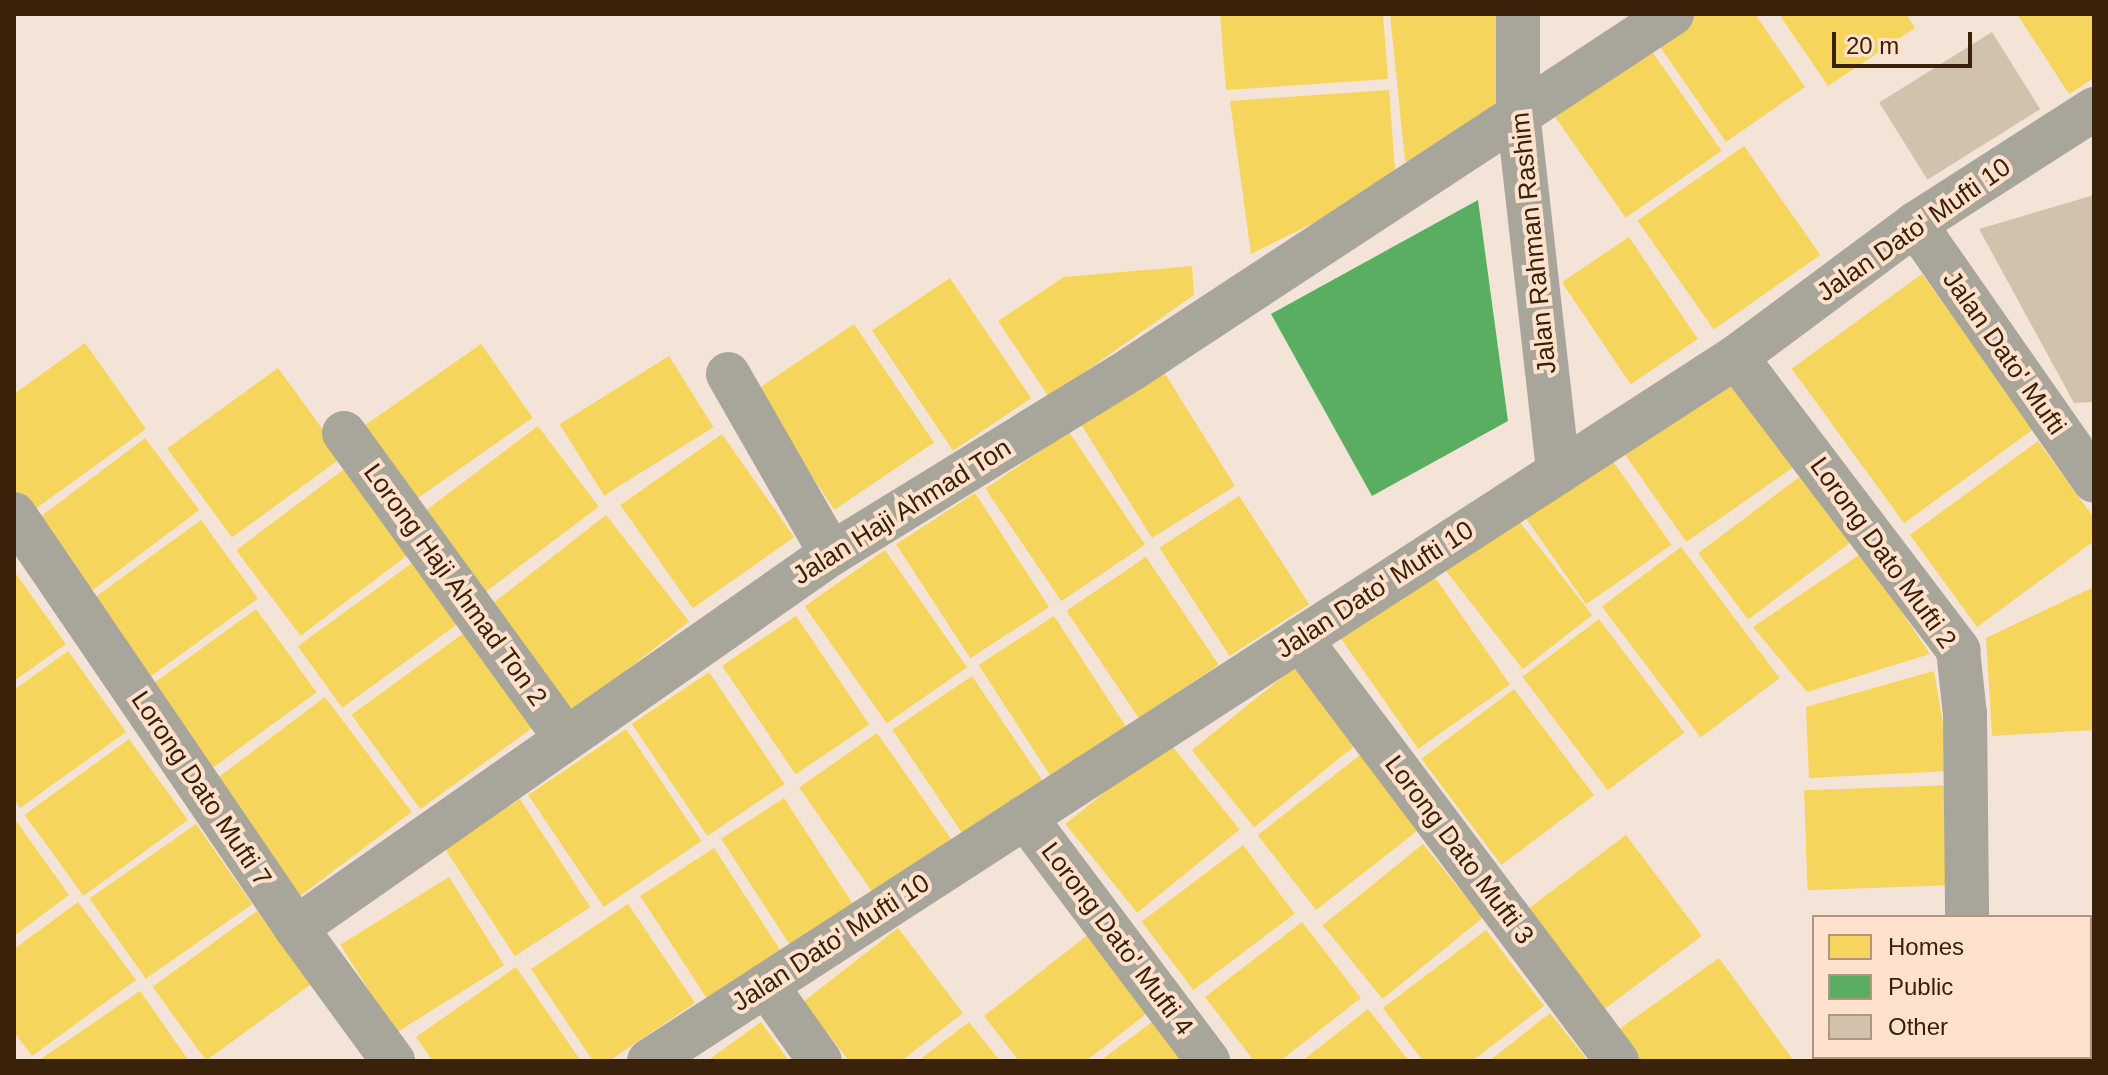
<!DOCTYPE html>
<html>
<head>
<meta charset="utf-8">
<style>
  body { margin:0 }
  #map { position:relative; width:2108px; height:1075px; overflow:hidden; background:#f4e4d8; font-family:Arial,sans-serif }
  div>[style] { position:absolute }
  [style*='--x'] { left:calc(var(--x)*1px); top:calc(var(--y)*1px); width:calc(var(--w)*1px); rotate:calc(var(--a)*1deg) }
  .homes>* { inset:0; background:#f6d55c; transform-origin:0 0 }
  .public>* { inset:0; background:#5aae61 }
  .building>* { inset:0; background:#d1c2ae; transform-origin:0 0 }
  .minor>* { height:44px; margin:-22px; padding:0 22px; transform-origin:22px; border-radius:22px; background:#a8a69b }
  span { translate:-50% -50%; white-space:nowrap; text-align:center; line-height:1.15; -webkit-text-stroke:8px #ffe2cd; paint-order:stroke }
  .street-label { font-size:26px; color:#3a2109 }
  .frame { position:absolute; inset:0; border:16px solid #3a2109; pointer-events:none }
  .legend { position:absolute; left:1812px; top:915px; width:280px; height:144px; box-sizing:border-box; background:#ffe2cd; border:2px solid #b0957f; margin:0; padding:10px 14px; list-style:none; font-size:24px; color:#3a2109 }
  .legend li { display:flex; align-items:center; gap:16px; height:40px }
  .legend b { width:40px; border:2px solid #b0957f }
  .scale { position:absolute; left:1832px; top:32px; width:140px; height:36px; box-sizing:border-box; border:4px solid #3a2109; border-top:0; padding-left:10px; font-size:24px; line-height:28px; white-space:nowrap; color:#3a2109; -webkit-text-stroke:6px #ffe2cd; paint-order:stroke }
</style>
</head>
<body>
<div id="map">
  <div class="homes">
    <i style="clip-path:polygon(1220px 14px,1383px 14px,1388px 79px,1226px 90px)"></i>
    <i style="clip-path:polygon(1390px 14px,1502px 14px,1504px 95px,1441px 157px,1405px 161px)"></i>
    <i style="clip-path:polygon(1696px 14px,1755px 14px,1805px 87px,1726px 142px,1656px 41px)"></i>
    <i style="clip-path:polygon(1779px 14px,1906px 14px,1915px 28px,1828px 86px)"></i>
    <i style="clip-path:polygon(2017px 14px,2094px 14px,2094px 78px,2069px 94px)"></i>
    <i style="left:1651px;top:50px;width:123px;height:117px;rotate:55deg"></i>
    <i style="clip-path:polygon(1389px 90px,1396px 182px,1251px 254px,1230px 101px)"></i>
    <i style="left:1744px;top:146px;width:133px;height:130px;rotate:55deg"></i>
    <i style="left:1629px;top:237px;width:123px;height:81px;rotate:56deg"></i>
    <i style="clip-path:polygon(1192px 266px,1194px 295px,1049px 397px,998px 321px,1064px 277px)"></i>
    <i style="left:1922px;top:274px;width:191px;height:161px;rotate:54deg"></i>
    <i style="left:950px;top:278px;width:145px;height:94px;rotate:56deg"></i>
    <i style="left:854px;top:324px;width:143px;height:120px;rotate:56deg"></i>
    <i style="clip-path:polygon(85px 343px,146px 429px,31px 512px,14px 488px,14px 394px)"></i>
    <i style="left:481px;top:344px;width:90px;height:149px;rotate:55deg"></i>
    <i style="left:669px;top:356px;width:84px;height:129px;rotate:58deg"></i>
    <i style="left:278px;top:368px;width:110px;height:137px;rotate:54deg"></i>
    <i style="left:1162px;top:369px;width:138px;height:98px;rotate:58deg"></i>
    <i style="left:1730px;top:376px;width:111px;height:131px;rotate:55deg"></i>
    <i style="left:538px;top:426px;width:101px;height:148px;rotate:53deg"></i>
    <i style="left:1069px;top:432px;width:136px;height:101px;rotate:56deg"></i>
    <i style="left:722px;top:434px;width:126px;height:124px;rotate:55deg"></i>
    <i style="left:145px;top:438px;width:90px;height:144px;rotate:53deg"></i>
    <i style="clip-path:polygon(2038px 441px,2094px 518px,2094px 541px,1977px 627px,1910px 535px)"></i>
    <i style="left:1610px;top:457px;width:107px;height:104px;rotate:55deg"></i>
    <i style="left:352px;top:463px;width:107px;height:145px;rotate:53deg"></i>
    <i style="left:1802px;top:475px;width:83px;height:130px;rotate:53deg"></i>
    <i style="left:975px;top:493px;width:136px;height:94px;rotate:57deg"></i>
    <i style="left:1239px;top:496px;width:129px;height:95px;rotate:57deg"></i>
    <i style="left:606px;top:515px;width:135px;height:148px;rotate:52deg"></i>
    <i style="left:1514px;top:515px;width:127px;height:88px;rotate:52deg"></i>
    <i style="left:201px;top:520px;width:97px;height:141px;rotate:54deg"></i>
    <i style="left:1681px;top:547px;width:164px;height:99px;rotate:53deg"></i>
    <i style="left:885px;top:550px;width:143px;height:98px;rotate:55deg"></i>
    <i style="clip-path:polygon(1862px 553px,1930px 654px,1807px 692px,1753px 627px)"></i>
    <i style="left:1146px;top:557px;width:130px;height:96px;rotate:56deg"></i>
    <i style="left:419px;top:558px;width:76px;height:150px;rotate:54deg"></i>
    <i style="left:1429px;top:569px;width:141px;height:112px;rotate:55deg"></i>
    <i style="clip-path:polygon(14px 571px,66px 644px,14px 681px)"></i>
    <i style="clip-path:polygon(2094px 587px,2094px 730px,1992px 736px,1986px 638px)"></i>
    <i style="left:256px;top:609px;width:103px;height:135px;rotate:54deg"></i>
    <i style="left:796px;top:616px;width:131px;height:89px;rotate:56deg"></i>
    <i style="left:1054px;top:616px;width:136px;height:90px;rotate:57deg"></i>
    <i style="left:1599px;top:619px;width:142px;height:96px;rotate:53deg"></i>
    <i style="left:468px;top:630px;width:117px;height:144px;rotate:54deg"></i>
    <i style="clip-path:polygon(68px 651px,126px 732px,20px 808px,14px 799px,14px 690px)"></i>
    <i style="left:1296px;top:666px;width:99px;height:134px;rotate:51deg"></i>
    <i style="clip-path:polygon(1934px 671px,1951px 771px,1809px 778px,1806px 707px)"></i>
    <i style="left:709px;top:672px;width:135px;height:93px;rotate:56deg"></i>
    <i style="left:972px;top:676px;width:130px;height:96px;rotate:56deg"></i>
    <i style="left:1514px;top:689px;width:133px;height:116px;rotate:53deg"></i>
    <i style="left:325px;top:697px;width:144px;height:142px;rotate:53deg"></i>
    <i style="left:626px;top:729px;width:135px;height:118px;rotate:56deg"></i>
    <i style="left:877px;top:733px;width:133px;height:95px;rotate:55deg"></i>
    <i style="left:129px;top:739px;width:100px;height:129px;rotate:54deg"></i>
    <i style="left:1168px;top:741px;width:114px;height:132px;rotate:51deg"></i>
    <i style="left:1364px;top:752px;width:95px;height:135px;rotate:52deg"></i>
    <i style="left:1953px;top:785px;width:100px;height:149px;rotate:88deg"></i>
    <i style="left:784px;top:798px;width:130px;height:75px;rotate:57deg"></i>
    <i style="left:520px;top:799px;width:129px;height:90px;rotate:57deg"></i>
    <i style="clip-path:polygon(14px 818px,69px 895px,14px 936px)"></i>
    <i style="left:196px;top:824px;width:98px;height:130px;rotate:55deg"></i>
    <i style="left:1626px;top:835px;width:126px;height:124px;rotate:53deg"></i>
    <i style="left:1423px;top:844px;width:95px;height:129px;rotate:51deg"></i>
    <i style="left:1243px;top:845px;width:86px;height:127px;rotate:53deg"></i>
    <i style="left:714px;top:848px;width:129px;height:88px;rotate:57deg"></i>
    <i style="left:449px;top:877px;width:104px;height:128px;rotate:58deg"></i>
    <i style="clip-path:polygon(78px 902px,136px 980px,32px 1056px,14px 1032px,14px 949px)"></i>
    <i style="clip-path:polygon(628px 904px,695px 1003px,609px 1061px,593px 1061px,531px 969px)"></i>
    <i style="left:257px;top:911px;width:91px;height:129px;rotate:54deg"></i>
    <i style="clip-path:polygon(1302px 922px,1361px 998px,1280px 1061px,1254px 1061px,1205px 997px)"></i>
    <i style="clip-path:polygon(898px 928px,963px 1013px,901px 1061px,849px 1061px,803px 1002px)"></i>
    <i style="clip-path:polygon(1486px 930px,1544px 1006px,1472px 1061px,1423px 1061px,1383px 1008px)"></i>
    <i style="clip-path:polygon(1089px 934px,1150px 1011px,1086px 1061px,1019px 1061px,984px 1016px)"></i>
    <i style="clip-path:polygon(1719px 958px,1794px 1061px,1636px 1061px,1615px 1032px)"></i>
    <i style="clip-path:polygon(516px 967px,581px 1061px,433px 1061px,416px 1037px)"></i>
    <i style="clip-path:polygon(140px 991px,189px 1061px,38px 1061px)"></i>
    <i style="clip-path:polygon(1368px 1009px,1409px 1061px,1302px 1061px)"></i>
    <i style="clip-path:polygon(1550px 1013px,1588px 1061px,1489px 1061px)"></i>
    <i style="clip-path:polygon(761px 1022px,789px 1061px,707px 1061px)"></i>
    <i style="clip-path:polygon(969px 1022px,1000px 1061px,918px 1061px)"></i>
    <i style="clip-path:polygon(1152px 1022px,1182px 1061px,1100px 1061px)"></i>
    <i style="left:1817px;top:1057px;width:131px;height:4px"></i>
  </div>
  <div class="public">
    <i style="clip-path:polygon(1478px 200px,1508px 421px,1372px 496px,1271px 314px)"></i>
  </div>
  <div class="building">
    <i style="left:1992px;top:32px;width:91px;height:133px;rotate:58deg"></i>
    <i style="clip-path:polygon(2094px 195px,2094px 402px,2074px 403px,1979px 229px)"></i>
  </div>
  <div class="minor">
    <i style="--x:1518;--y:14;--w:99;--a:90"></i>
    <i style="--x:1518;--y:113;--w:361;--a:83.6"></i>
    <i style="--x:1915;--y:224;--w:313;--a:55.1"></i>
    <i style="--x:1736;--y:357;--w:368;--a:52.8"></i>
    <i style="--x:1958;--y:650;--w:64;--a:83.8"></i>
    <i style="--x:1965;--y:714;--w:203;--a:89.4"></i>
    <i style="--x:728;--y:374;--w:207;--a:60.2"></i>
    <i style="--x:344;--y:433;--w:377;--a:54"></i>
    <i style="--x:14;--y:514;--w:501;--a:55.74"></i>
    <i style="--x:296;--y:928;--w:165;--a:53.9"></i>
    <i style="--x:1300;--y:639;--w:528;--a:53.09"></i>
    <i style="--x:1025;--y:817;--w:305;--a:53.1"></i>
    <i style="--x:296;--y:928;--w:653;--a:-34.96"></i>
    <i style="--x:831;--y:554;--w:355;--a:-31.6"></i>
    <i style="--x:1133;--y:368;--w:645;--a:-33.3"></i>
    <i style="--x:766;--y:985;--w:93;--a:54.6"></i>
    <i style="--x:1969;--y:1057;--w:4;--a:90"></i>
    <i style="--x:649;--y:1061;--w:1295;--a:-32.93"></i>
    <i style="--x:1736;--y:357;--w:223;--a:-36.6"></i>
    <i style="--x:1915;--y:224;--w:213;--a:-32.7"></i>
  </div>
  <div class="street-label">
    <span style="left:1914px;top:230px;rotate:-35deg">Jalan Dato' Mufti 10</span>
    <span style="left:1534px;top:243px;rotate:-96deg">Jalan Rahman Rashim</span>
    <span style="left:2004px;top:353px;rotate:55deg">Jalan Dato' Mufti</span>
    <span style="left:902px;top:512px;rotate:-32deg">Jalan Haji Ahmad Ton</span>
    <span style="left:1883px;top:553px;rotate:54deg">Lorong Dato Mufti 2</span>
    <span style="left:455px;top:585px;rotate:54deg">Lorong Haji Ahmad Ton 2</span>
    <span style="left:1375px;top:590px;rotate:-33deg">Jalan Dato' Mufti 10</span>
    <span style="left:201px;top:789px;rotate:56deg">Lorong Dato Mufti 7</span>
    <span style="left:1459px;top:850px;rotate:53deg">Lorong Dato Mufti 3</span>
    <span style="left:1117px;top:939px;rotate:53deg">Lorong Dato' Mufti 4</span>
    <span style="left:831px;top:943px;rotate:-33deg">Jalan Dato' Mufti 10</span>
  </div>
  <div class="frame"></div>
  <ul class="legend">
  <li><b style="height:22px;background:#f6d55c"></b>Homes</li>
  <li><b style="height:22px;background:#5aae61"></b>Public</li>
  <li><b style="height:22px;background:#d1c2ae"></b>Other</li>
  </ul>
  <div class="scale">20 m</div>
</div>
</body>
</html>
